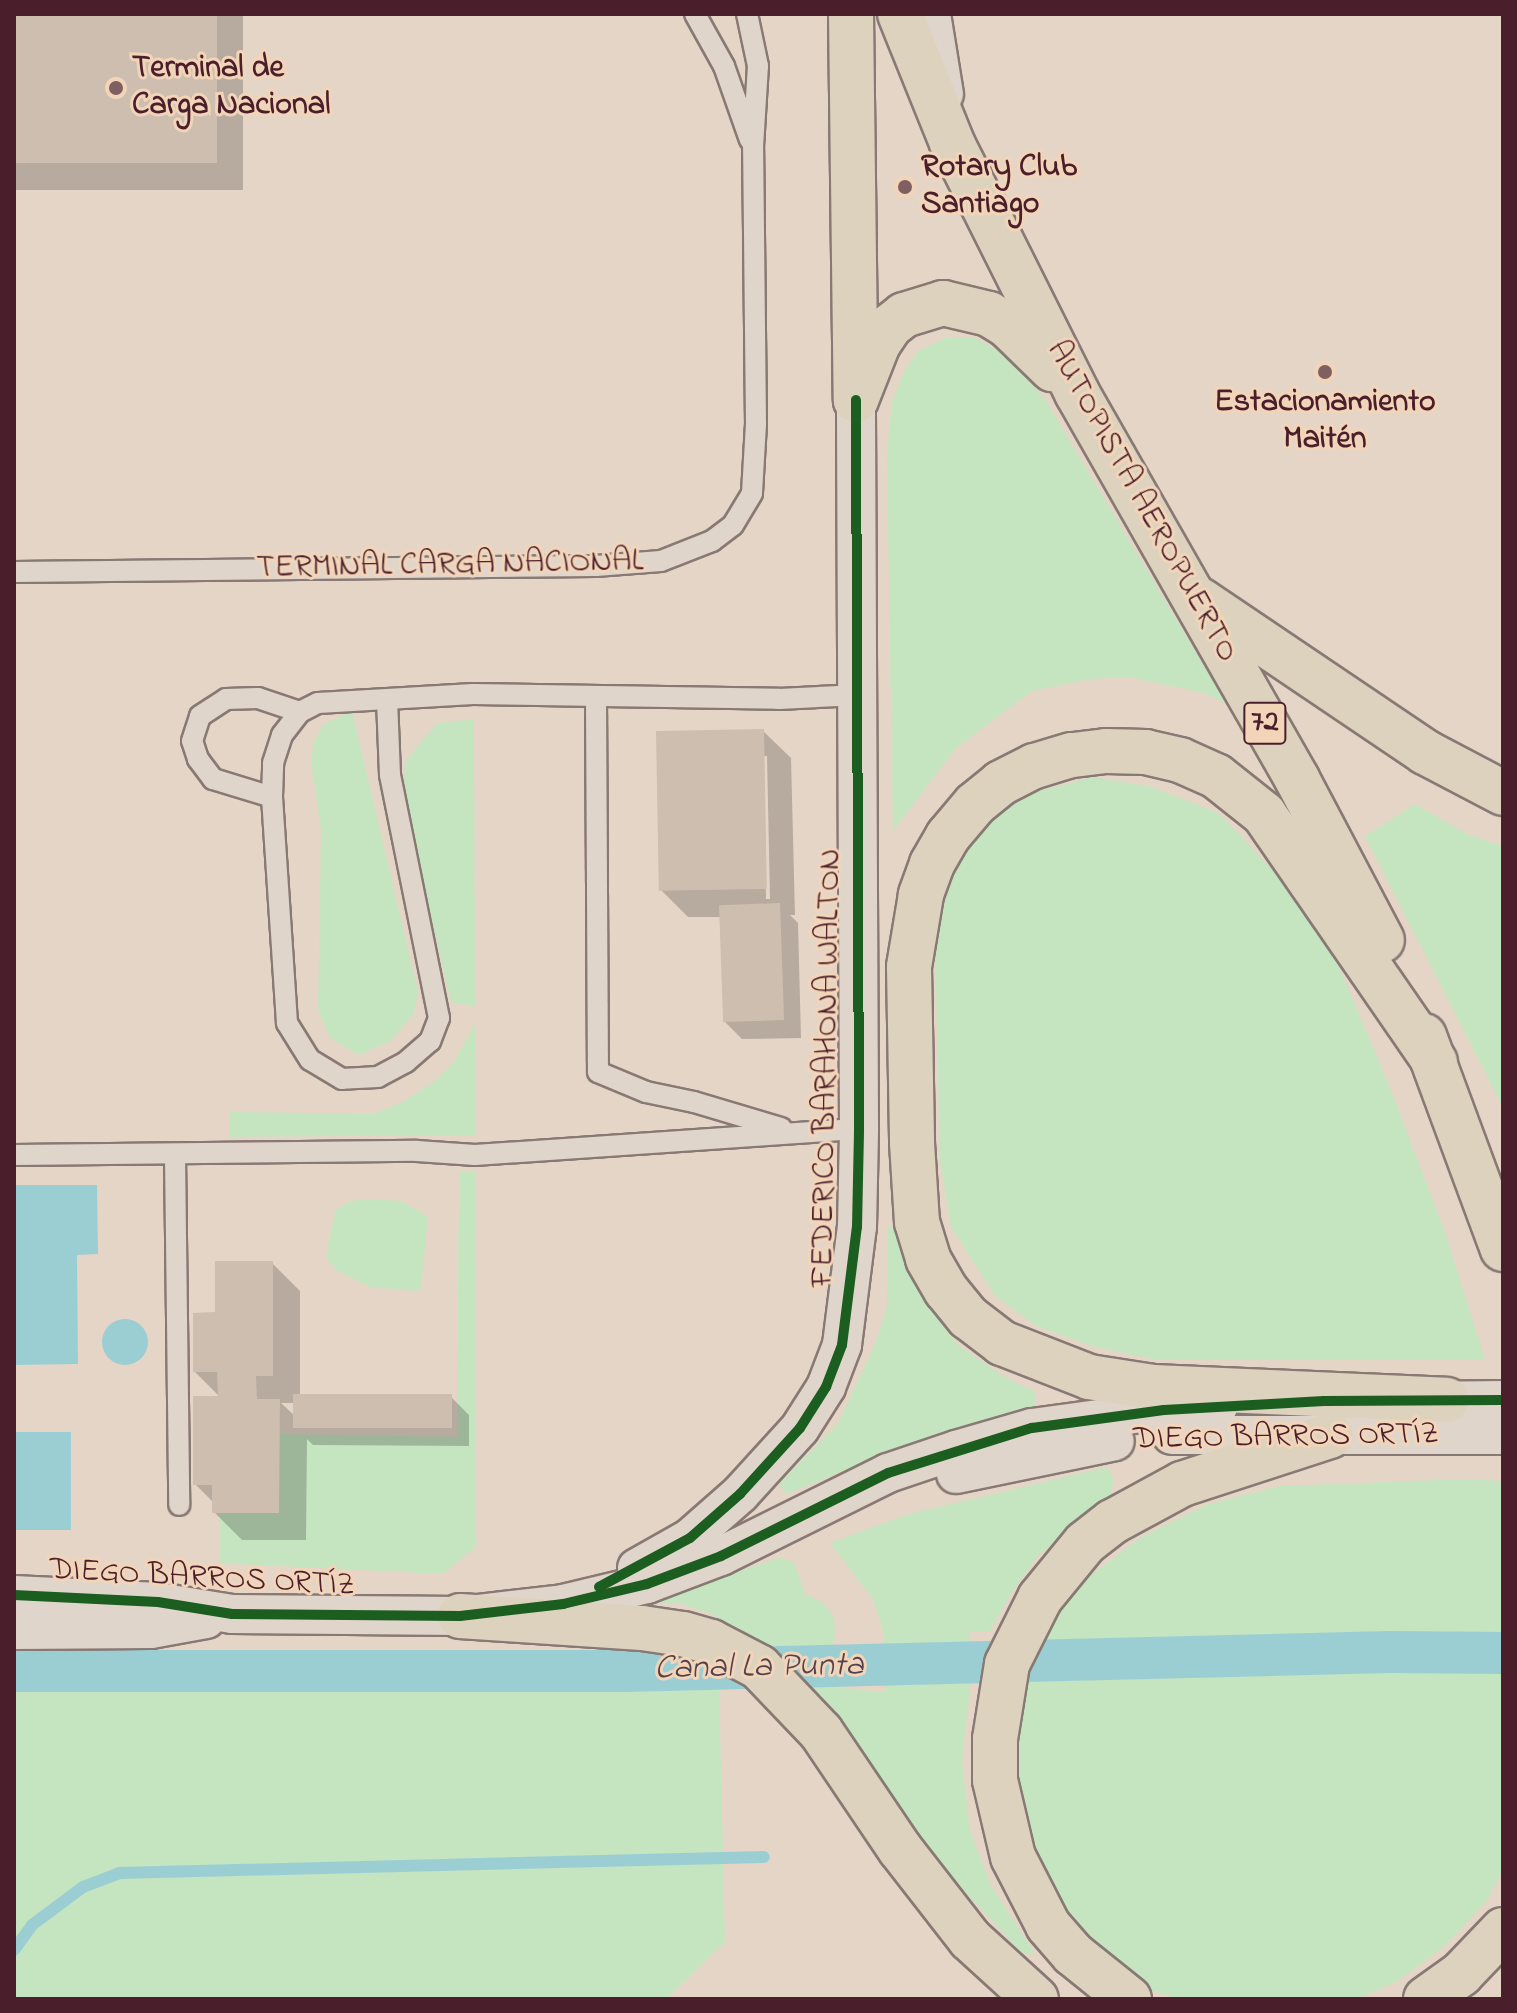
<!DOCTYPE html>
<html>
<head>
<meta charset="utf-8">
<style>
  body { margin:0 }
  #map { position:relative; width:1517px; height:2013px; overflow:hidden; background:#e5d5c6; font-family:"Indie Flower",sans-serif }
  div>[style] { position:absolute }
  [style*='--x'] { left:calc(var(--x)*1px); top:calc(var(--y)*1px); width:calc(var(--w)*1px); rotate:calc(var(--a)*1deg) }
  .green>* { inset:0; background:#c5e4c0 }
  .water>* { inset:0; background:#9bced3; transform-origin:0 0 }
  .round { border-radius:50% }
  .shadow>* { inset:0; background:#0003; transform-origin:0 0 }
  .stream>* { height:12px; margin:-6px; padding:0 6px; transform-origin:6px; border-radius:6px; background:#9bced3 }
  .canal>* { height:42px; margin:-21px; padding:0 21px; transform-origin:21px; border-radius:21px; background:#9bced3 }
  .building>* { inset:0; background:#cdbeaf; transform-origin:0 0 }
  .roads { filter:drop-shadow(2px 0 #887974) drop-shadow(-2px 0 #887974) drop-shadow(0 2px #887974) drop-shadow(0 -2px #887974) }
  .service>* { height:20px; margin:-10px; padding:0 10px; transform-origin:10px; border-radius:10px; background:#e0d5cb }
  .minor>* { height:38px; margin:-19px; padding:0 19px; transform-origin:19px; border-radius:19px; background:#e0d5cb }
  .trunk>* { height:44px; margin:-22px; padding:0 22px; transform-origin:22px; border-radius:22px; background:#dcd2be }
  .motorway>* { height:44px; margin:-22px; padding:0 22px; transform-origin:22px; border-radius:22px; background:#dcd2be }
  .cycleway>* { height:10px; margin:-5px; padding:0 5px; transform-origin:5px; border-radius:5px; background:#1b5e20 }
  .dots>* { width:22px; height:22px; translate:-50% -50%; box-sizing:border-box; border:4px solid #f2d5b9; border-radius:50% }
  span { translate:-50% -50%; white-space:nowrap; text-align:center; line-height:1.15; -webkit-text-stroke:6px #f2d5b9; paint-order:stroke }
  .shield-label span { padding:2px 6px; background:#f2d5b9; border:2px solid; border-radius:6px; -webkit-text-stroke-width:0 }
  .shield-label { font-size:30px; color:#4a1f2b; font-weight:700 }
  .poi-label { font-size:32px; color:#4a1f2b; font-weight:700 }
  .left { translate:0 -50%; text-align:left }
  .street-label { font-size:32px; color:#4a1f2b }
  .water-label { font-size:34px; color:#54414e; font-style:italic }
  .frame { position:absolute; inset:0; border:16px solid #4a1f2b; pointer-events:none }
</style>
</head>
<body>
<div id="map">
  <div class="green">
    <i style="clip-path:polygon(974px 337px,1007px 356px,1046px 401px,1226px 703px,1204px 693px,1129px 677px,1090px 679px,1032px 691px,956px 748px,893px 831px,887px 455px,892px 402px,905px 370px,918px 351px,945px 338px)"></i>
    <i style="clip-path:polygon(352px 711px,418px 992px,413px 1015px,389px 1042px,358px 1055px,330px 1038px,318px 1010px,321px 830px,311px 761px,314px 741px,323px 725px)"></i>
    <i style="clip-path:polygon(474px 719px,475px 1006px,451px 1002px,403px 795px,406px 761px,423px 739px,438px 723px)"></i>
    <i style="clip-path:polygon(1093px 777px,1152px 787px,1220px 814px,1277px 875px,1331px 948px,1388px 1083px,1445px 1232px,1485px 1360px,1152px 1359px,1095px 1347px,1038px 1327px,995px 1296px,951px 1227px,940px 1160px,935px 940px,944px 882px,971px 834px,997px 811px,1027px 794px)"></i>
    <i style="clip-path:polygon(1415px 804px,1467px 834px,1503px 846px,1503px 1108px,1365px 836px)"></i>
    <i style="clip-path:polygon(475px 1024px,476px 1135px,229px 1137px,230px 1112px,374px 1114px,405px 1101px,439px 1078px,455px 1060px)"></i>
    <i style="clip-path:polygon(459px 1172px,476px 1172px,475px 1547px,443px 1574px,220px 1563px,220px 1513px,279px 1513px,280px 1434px,457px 1437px)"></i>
    <i style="clip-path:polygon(362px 1199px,402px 1201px,428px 1217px,421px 1287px,418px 1291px,370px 1287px,336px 1270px,326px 1257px,335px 1210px,346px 1203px)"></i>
    <i style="clip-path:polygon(903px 1222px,923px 1292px,938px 1317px,958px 1345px,1006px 1378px,1036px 1392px,1036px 1409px,853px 1467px,786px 1494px,779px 1484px,838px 1423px,874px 1347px,887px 1307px,888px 1228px)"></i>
    <i style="clip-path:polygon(1107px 1467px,1114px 1479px,1111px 1495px,1118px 1498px,1072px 1526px,1038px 1556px,1013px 1590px,990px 1631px,970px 1631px,971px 1681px,962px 1760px,970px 1830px,990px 1884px,1035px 1954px,1022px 1953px,943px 1868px,814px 1690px,815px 1657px,769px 1651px,712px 1614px,681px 1604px,639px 1604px,779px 1558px,794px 1562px,805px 1594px,822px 1602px,833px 1615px,835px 1631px,830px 1687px,885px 1692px,884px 1635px,873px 1599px,830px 1543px,909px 1514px)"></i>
    <i style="clip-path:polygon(1464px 1479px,1500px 1481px,1503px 1492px,1503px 1869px,1488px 1899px,1447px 1944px,1396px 1982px,1356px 1999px,1178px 1999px,1150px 1990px,1105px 1962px,1064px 1920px,1014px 1815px,1014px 1693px,1038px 1636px,1082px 1582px,1141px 1537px,1208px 1504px,1280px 1486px)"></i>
    <i style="clip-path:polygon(719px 1682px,725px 1942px,666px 1999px,14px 1999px,14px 1692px)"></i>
  </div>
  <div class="water">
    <i style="clip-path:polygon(14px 1185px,97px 1185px,98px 1254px,77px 1255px,78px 1364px,14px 1365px)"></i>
    <i class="round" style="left:102px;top:1319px;width:46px;height:46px"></i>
    <i style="left:14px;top:1432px;width:57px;height:98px"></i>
  </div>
  <div class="shadow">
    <i style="left:14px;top:14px;width:229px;height:176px"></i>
    <i style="clip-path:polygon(evenodd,763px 731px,791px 758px,795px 915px,790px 915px,798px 923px,801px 1038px,742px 1039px,724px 1021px,721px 917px,688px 917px,661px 890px,763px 731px,763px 756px,767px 756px,770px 899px,766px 899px,763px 756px)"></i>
    <i style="clip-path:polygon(evenodd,272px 1263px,300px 1291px,300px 1396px,451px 1397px,469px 1415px,469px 1446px,313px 1445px,307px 1439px,306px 1540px,242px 1540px,214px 1512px,214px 1503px,195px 1484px,221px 1398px,195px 1372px,217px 1314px,272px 1263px,281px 1403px,295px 1403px,295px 1416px,281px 1403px)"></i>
  </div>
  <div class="stream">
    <i style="--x:14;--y:1950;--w:31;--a:-54"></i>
    <i style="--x:32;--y:1925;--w:64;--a:-36.7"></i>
    <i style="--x:83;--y:1887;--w:39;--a:-21"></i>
    <i style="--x:119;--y:1873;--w:645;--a:-1.42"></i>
  </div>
  <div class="canal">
    <i style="--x:14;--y:1671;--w:612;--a:0"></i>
    <i style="--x:626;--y:1671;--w:764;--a:-1.42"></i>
    <i style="--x:1390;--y:1652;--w:113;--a:0.5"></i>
  </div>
  <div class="building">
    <i style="left:14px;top:14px;width:203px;height:149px"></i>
    <i style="left:764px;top:729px;width:160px;height:108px;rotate:89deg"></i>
    <i style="left:780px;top:903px;width:117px;height:61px;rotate:88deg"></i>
    <i style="clip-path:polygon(215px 1261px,273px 1261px,273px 1376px,256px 1376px,257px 1399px,280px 1399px,279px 1513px,212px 1513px,212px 1485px,193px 1485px,193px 1396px,218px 1396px,217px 1372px,193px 1372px,193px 1313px,215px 1312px)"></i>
    <i style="left:293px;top:1394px;width:159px;height:34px"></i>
  </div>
  <div class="roads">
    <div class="service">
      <i style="--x:695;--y:14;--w:60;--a:60.9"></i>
      <i style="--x:724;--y:66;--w:78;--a:70.6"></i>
      <i style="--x:14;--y:572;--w:582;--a:-0.59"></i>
      <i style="--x:596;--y:566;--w:65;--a:-4.4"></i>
      <i style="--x:661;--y:561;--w:55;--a:-21.4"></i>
      <i style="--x:712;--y:541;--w:26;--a:-37"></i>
      <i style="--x:733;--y:525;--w:37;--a:-59"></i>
      <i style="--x:752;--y:493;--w:69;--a:-86.7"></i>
      <i style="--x:756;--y:424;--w:277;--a:-90.6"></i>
      <i style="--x:753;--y:147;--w:81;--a:-86.5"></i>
      <i style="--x:758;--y:66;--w:53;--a:-101.9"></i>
      <i style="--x:596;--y:696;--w:376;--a:89.7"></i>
      <i style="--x:598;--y:1072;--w:52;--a:22.6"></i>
      <i style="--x:646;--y:1092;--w:49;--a:11.8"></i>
      <i style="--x:694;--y:1102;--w:91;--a:16.6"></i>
      <i style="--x:387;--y:700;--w:75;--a:87.7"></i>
      <i style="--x:390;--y:775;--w:248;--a:78.6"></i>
      <i style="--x:439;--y:1018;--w:25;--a:111"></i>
      <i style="--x:430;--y:1041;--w:32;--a:139"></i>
      <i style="--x:406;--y:1062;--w:32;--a:152"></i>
      <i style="--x:378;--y:1077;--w:36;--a:177"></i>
      <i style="--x:342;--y:1079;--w:37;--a:-149"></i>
      <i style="--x:310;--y:1060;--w:44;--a:-121.9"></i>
      <i style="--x:287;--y:1023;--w:226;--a:-93.8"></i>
      <i style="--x:272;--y:797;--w:34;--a:-88"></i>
      <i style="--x:273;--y:763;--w:29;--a:-72"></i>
      <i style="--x:282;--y:735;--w:29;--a:-52"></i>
      <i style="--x:300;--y:712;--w:20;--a:-27"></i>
      <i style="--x:318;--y:703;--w:155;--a:-3.3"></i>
      <i style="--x:473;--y:694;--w:306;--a:0.9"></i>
      <i style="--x:779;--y:699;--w:80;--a:-2.9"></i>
      <i style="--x:272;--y:797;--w:62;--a:-163"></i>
      <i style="--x:213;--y:779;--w:25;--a:-127"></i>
      <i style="--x:198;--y:759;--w:19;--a:-108"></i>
      <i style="--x:192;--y:741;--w:26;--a:-72"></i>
      <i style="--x:200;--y:716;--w:31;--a:-33"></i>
      <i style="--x:226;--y:699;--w:32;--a:-2"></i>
      <i style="--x:258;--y:698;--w:44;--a:18.4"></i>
      <i style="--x:14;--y:1155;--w:403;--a:-0.6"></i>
      <i style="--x:417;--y:1151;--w:58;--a:3.9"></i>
      <i style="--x:475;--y:1155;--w:385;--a:-3.9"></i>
      <i style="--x:175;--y:1155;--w:350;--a:89.3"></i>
    </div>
    <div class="minor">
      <i style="--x:931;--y:14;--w:81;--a:80.8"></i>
      <i style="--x:1420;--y:1401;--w:83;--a:-0.7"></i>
      <i style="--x:1172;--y:1435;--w:331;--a:0"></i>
      <i style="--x:956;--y:1474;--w:162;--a:-11.7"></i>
      <i style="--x:637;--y:1568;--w:61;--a:-29.5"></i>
      <i style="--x:690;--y:1538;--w:67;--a:-41.3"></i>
      <i style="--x:740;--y:1494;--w:89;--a:-47.7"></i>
      <i style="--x:800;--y:1428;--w:49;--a:-57.6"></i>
      <i style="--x:826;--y:1387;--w:45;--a:-69.1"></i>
      <i style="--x:842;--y:1345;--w:119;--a:-82.8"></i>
      <i style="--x:857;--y:1227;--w:98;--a:-88.8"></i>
      <i style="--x:859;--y:1129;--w:729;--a:-90.24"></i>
      <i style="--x:14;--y:1595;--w:144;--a:2.8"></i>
      <i style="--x:158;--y:1602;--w:75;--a:9.2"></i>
      <i style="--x:232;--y:1614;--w:228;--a:0.5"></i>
      <i style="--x:460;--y:1616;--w:104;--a:-6.6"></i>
      <i style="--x:563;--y:1604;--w:86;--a:-13.4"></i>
      <i style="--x:647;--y:1584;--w:79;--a:-20.7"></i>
      <i style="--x:721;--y:1556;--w:186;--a:-26.4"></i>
      <i style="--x:888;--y:1473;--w:72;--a:-18.7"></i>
      <i style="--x:956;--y:1450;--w:79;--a:-16.1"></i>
      <i style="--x:1032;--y:1428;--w:133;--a:-7.8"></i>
      <i style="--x:1164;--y:1410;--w:54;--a:-3.2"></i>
      <i style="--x:14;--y:1630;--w:137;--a:-0.4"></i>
      <i style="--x:151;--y:1629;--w:56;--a:-10.3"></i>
    </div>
    <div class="trunk">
      <i style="--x:851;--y:14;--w:386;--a:89.3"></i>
    </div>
    <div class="motorway">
      <i style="--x:900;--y:14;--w:139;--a:68"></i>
      <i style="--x:952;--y:143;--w:280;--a:63.4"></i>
      <i style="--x:1077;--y:393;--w:444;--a:60.3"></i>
      <i style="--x:1297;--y:779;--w:182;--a:62.2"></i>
      <i style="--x:856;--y:400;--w:60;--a:-68.6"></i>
      <i style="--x:878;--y:344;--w:22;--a:-56"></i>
      <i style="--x:890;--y:326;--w:18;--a:-38"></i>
      <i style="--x:904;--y:315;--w:41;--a:-17.1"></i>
      <i style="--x:943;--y:303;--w:47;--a:13.4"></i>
      <i style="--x:989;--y:314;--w:22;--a:32"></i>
      <i style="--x:1008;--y:326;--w:62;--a:44.3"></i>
      <i style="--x:1200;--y:600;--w:272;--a:34"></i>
      <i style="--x:1425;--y:752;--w:88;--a:27.7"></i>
      <i style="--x:1424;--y:1036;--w:227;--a:69.7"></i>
      <i style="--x:1435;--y:1062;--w:301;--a:-124.6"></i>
      <i style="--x:1264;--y:814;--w:61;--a:-141.6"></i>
      <i style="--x:1216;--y:776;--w:39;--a:-156"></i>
      <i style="--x:1180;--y:760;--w:35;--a:-167"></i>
      <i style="--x:1146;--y:752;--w:40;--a:-178.6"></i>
      <i style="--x:1106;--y:751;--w:35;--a:173"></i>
      <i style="--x:1071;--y:755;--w:39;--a:163"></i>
      <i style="--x:1034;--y:766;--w:37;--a:153"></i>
      <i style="--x:1001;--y:783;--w:33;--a:141"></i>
      <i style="--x:975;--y:804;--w:42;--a:130.2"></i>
      <i style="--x:948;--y:836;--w:32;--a:120"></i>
      <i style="--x:932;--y:864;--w:33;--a:110"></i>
      <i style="--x:921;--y:895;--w:73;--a:99.5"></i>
      <i style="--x:909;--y:967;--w:176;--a:89"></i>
      <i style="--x:912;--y:1143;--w:79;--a:86.4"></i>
      <i style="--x:917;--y:1222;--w:39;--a:73"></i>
      <i style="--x:928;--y:1259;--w:36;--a:60"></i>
      <i style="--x:946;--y:1290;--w:35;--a:51"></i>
      <i style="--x:968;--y:1317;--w:43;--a:37.4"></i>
      <i style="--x:1002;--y:1343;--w:93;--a:21.3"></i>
      <i style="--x:1089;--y:1377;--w:65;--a:8.9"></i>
      <i style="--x:1153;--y:1387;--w:294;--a:2.5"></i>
      <i style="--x:460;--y:1616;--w:182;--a:3.8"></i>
      <i style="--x:642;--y:1628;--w:41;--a:8.3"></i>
      <i style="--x:683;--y:1634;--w:29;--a:16"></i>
      <i style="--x:711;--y:1642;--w:54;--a:27.5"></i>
      <i style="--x:759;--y:1667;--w:90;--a:46.4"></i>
      <i style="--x:821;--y:1732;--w:141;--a:56"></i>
      <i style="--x:900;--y:1849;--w:114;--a:52.1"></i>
      <i style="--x:970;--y:1939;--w:89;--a:42.3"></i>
      <i style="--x:1129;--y:1999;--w:72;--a:-141.2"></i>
      <i style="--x:1073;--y:1954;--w:38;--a:-131"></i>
      <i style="--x:1048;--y:1925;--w:76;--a:-117.2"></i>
      <i style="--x:1013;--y:1857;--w:79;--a:-103.2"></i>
      <i style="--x:995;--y:1780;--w:41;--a:-90"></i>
      <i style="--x:995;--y:1739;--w:76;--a:-80.9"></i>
      <i style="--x:1007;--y:1664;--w:74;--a:-63.4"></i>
      <i style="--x:1040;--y:1598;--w:71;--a:-50.7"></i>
      <i style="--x:1085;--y:1543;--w:34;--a:-38"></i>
      <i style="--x:1112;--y:1522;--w:80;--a:-28.5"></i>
      <i style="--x:1182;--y:1484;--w:156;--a:-18"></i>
      <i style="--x:1426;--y:1999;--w:43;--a:-35.5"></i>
      <i style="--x:1461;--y:1974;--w:61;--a:-46.3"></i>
    </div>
  </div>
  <div class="cycleway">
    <i style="--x:599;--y:1587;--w:103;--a:-28.3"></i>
    <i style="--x:690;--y:1538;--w:67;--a:-41.3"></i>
    <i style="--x:740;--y:1494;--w:89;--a:-47.7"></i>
    <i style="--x:800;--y:1428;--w:49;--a:-57.6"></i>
    <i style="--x:826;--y:1387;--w:45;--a:-69.1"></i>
    <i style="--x:842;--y:1345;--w:119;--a:-82.8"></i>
    <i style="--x:857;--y:1227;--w:98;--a:-88.8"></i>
    <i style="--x:859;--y:1129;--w:729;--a:-90.24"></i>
    <i style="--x:14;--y:1595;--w:144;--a:2.8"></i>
    <i style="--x:158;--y:1602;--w:75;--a:9.2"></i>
    <i style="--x:232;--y:1614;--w:228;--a:0.5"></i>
    <i style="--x:460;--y:1616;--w:104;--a:-6.6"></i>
    <i style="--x:563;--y:1604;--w:86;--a:-13.4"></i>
    <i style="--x:647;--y:1584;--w:79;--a:-20.7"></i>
    <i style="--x:721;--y:1556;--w:186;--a:-26.4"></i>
    <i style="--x:888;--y:1473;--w:151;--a:-17.4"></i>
    <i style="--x:1032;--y:1428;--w:133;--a:-7.8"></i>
    <i style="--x:1164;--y:1410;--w:160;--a:-3.2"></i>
    <i style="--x:1324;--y:1401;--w:179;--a:-0.3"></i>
  </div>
  <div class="dots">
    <i style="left:116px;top:88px;background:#805f61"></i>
    <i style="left:905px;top:187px;background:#805f61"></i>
    <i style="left:1325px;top:372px;background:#805f61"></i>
  </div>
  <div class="shield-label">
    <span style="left:1265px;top:723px">72</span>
  </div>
  <div class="poi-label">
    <span class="left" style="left:132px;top:88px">Terminal de<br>Carga Nacional</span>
    <span class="left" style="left:921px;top:187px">Rotary Club<br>Santiago</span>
    <span style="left:1325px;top:422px">Estacionamiento<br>Maitén</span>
  </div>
  <div class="street-label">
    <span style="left:1141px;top:502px;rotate:61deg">AUTOPISTA AEROPUERTO</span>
    <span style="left:450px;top:566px;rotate:-1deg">TERMINAL CARGA NACIONAL</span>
    <span style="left:828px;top:1068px;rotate:-89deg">FEDERICO BARAHONA WALTON</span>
    <span style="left:1286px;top:1438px;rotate:-1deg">DIEGO BARROS ORTÍZ</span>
    <span style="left:202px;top:1579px;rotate:3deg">DIEGO BARROS ORTÍZ</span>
  </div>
  <div class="water-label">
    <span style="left:759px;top:1668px;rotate:-1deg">Canal La Punta</span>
  </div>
  <div class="frame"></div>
</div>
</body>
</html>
